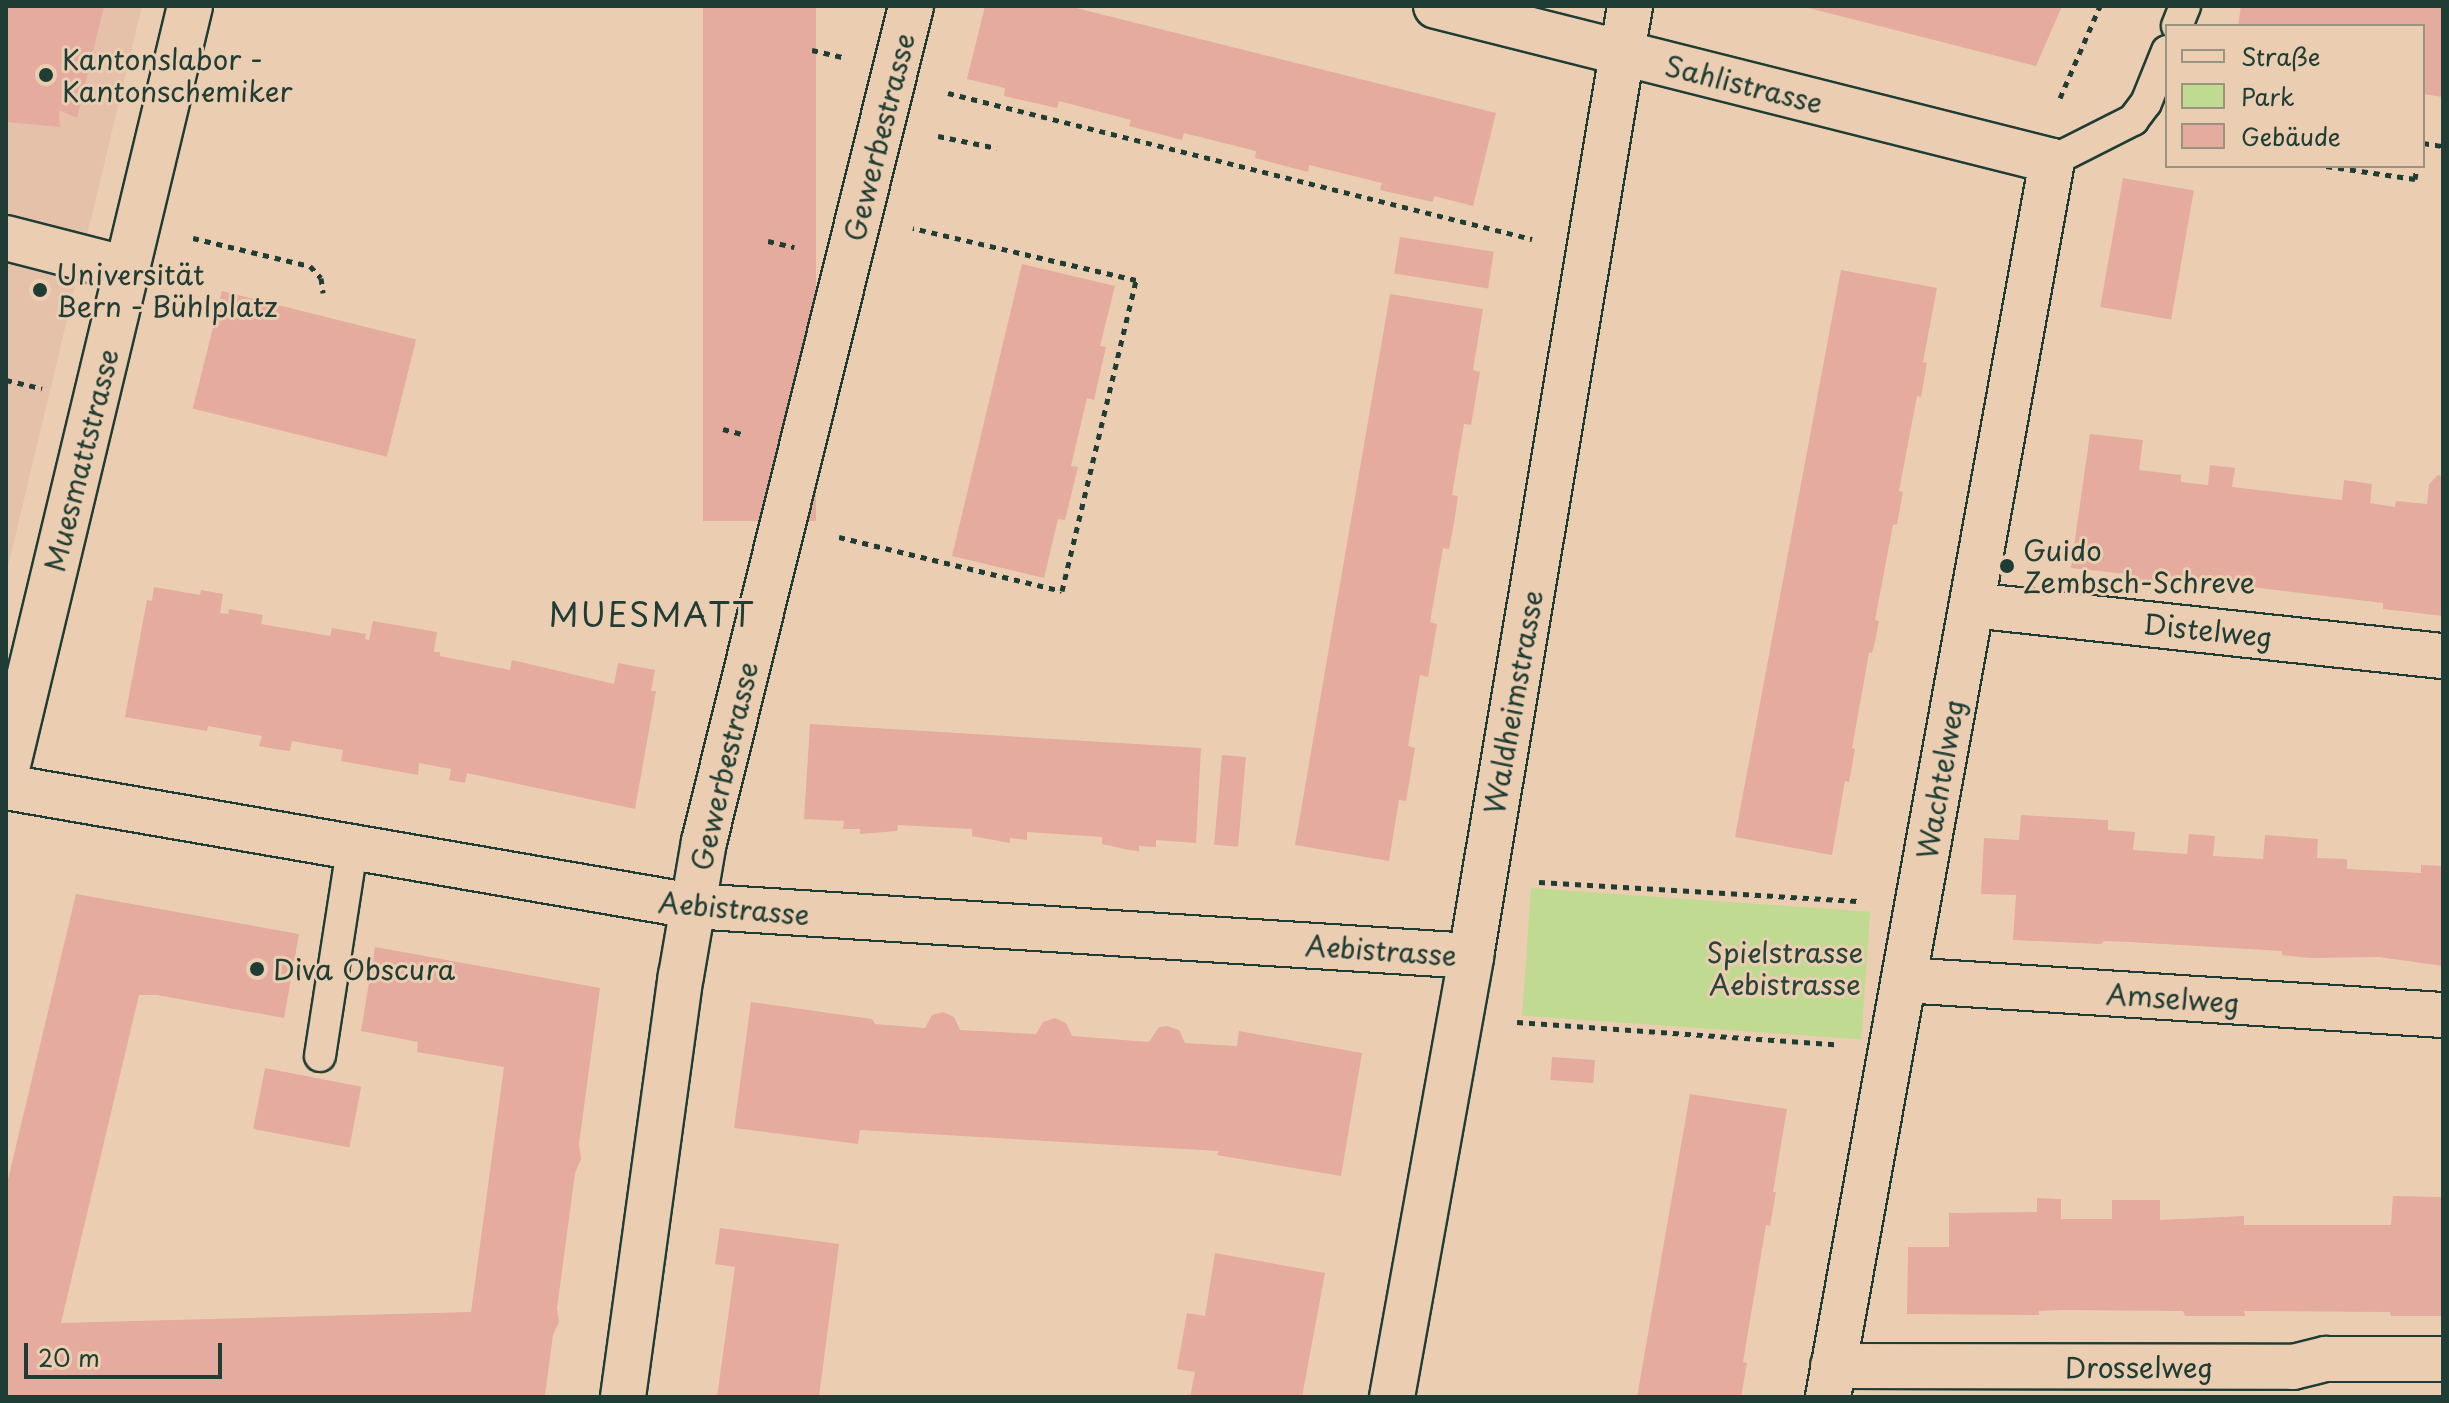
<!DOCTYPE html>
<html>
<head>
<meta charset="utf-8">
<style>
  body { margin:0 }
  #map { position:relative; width:2449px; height:1403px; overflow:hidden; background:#ebceb2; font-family:"Playpen Sans",sans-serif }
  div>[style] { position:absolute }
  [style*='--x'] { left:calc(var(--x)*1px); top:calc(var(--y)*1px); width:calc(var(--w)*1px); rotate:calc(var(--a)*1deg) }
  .built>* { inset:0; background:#e5c1aa }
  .green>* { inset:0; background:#c0da91; transform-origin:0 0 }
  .building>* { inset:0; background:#e4ab9e; transform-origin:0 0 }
  .path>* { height:5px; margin-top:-2.5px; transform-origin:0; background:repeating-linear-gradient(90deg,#1f3d34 0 6px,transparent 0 12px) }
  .roads { filter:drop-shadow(2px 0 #1f3d34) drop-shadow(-2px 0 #1f3d34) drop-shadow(0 2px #1f3d34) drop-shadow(0 -2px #1f3d34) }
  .lane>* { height:30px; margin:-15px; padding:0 15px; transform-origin:15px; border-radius:15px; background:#ebceb2 }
  .street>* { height:44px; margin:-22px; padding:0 22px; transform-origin:22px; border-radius:22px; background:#ebceb2 }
  .dots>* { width:22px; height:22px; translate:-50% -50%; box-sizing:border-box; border:4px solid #ebceb2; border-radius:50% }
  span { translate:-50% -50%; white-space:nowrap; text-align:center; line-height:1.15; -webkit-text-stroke:6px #ebceb2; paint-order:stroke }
  .poi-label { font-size:28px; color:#1f3d34 }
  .left { translate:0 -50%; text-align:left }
  .street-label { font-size:28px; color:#1f3d34 }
  .park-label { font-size:28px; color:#274539 }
  .quarter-label { font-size:32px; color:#1f3d34; letter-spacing:2px }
  .frame { position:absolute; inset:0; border:8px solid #1f3d34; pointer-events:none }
  .legend { position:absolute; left:2165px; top:24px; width:260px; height:144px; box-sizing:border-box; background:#ebceb2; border:2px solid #999480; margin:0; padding:10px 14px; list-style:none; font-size:24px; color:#1f3d34 }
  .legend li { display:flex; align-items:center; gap:16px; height:40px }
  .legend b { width:40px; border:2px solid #999480 }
  .scale { position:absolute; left:24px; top:1343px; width:198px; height:36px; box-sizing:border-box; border:4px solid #1f3d34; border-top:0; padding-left:10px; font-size:24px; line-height:28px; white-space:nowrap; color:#1f3d34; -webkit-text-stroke:6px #ebceb2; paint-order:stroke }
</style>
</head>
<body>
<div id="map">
  <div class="built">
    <i style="clip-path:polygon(6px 6px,142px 6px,6px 575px)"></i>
  </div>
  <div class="green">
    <i style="left:1531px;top:888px;width:340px;height:128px;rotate:4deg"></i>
  </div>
  <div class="building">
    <i style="clip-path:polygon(6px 6px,104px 6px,77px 118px,59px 110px,60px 127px,6px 122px)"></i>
    <i style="left:703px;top:6px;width:113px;height:515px"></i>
    <i style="clip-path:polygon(985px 6px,1068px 6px,1496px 113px,1473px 206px,1434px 196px,1433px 202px,1380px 190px,1382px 183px,1309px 165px,1308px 172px,1255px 158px,1256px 151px,1184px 133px,1182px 140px,1129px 126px,1131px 120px,1059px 101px,1057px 108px,1004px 96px,1005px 88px,967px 79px)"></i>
    <i style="clip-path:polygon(1801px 6px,2062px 6px,2036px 66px)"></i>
    <i style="clip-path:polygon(2241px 6px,2443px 6px,2443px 97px,2423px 94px,2423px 26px,2238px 26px)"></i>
    <i style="left:2123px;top:178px;width:72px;height:131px;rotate:10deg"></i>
    <i style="left:1400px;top:237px;width:95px;height:37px;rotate:9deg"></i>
    <i style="clip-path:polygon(1022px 264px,1115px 286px,1100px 346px,1106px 347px,1100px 373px,1094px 400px,1087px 398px,1071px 466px,1078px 467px,1065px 520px,1058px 519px,1044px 578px,952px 556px)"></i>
    <i style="clip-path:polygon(1841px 270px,1937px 288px,1923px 362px,1927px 363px,1921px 397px,1917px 396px,1899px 491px,1903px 492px,1897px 524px,1893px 525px,1875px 620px,1879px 621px,1876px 637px,1872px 653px,1869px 653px,1852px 748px,1855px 749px,1849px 782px,1845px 781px,1832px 855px,1735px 837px)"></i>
    <i style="left:222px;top:291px;width:200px;height:121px;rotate:14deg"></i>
    <i style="clip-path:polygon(1390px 294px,1483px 309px,1473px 370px,1480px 372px,1471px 425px,1464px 424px,1452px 495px,1458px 496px,1454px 523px,1449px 549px,1443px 548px,1430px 622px,1437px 624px,1428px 677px,1420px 675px,1408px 746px,1415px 748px,1406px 801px,1399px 800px,1389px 861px,1295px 845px)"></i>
    <i style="clip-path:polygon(2090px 434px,2143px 440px,2139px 470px,2181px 475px,2181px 482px,2208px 485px,2210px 465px,2235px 468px,2232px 487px,2342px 500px,2344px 480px,2372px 484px,2370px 503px,2395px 507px,2396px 501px,2427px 504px,2429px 484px,2438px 475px,2443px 476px,2443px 616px,2383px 609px,2383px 603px,2170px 577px,2169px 584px,2126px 579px,2127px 574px,2071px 568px)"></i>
    <i style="clip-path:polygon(154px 587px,200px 595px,201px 590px,223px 594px,220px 613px,228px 614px,229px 609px,263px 615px,261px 624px,330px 636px,332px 628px,366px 634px,365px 639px,369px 640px,373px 621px,437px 632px,434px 652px,440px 652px,440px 656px,510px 670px,512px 660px,614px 684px,618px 663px,655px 670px,651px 691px,656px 691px,635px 809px,467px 773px,465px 783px,449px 780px,451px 769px,419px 763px,418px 775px,341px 761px,343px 750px,292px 741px,290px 751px,275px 749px,259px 746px,262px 736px,208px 726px,207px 731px,125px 717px,147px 600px,152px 601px)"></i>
    <i style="clip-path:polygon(810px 724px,1201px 748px,1196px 843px,1156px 840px,1156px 847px,1139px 846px,1139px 851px,1129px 850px,1102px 844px,1102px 837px,1027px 832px,1027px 840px,1010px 838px,1010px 843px,972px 836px,972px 829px,898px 825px,897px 831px,860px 834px,860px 829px,843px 829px,844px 821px,804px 819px)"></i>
    <i style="left:1222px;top:755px;width:24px;height:90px;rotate:5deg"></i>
    <i style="clip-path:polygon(2021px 815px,2108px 820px,2108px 830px,2135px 832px,2133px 850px,2187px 854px,2189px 834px,2215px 836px,2213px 856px,2263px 859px,2265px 835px,2318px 839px,2317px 858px,2347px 859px,2347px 869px,2421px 873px,2421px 865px,2443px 866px,2443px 966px,2379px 957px,2310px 958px,2282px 955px,2282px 951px,2130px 942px,2104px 941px,2101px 944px,2013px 940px,2016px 895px,1981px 894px,1984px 838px,2019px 840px)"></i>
    <i style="clip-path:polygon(76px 894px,299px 934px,284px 1018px,157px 995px,139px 995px,61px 1323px,471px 1312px,504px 1067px,417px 1052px,418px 1042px,361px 1031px,375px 947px,600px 988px,579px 1144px,581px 1159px,575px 1173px,557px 1308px,559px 1322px,553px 1335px,545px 1395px,6px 1397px,6px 1188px)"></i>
    <i style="clip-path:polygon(751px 1002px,872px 1019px,875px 1024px,925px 1028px,932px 1015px,943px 1012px,954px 1017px,960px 1030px,1036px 1034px,1043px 1022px,1055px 1018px,1066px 1023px,1072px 1036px,1149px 1042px,1159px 1027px,1167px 1026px,1179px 1030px,1185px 1043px,1237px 1046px,1239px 1031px,1362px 1053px,1341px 1176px,1217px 1155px,1219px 1151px,860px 1130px,858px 1144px,734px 1128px)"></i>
    <i style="left:1552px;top:1057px;width:43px;height:23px;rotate:4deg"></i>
    <i style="left:265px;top:1068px;width:98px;height:62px;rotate:11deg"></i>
    <i style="clip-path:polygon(1690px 1094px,1787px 1109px,1773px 1192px,1776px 1192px,1770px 1226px,1766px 1225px,1743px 1362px,1747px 1363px,1741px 1397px,1637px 1397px)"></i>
    <i style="clip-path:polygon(2393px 1196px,2443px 1197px,2443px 1316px,2391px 1316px,2390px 1312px,2244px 1311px,2245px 1316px,2185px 1316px,2183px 1311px,2063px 1310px,2039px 1311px,2039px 1315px,1907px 1314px,1908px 1247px,1949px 1247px,1949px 1213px,2037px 1212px,2037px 1198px,2061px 1199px,2061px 1219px,2112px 1219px,2112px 1200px,2160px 1200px,2160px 1220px,2244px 1216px,2244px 1225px,2391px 1225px)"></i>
    <i style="clip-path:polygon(720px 1228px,839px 1244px,819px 1397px,717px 1397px,735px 1267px,715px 1264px)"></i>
    <i style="clip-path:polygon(1215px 1253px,1325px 1273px,1302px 1397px,1190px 1397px,1195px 1372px,1177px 1369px,1187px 1313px,1205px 1316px)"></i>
  </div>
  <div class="path">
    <i style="--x:812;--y:50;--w:31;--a:13"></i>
    <i style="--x:948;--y:93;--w:602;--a:14.04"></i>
    <i style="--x:2060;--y:98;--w:100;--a:-66.5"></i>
    <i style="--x:938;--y:136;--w:60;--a:11.5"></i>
    <i style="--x:2423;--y:143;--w:20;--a:9"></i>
    <i style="--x:2326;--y:166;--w:90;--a:8.3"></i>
    <i style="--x:2415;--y:179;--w:13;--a:-81"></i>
    <i style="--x:193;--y:238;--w:120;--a:13.5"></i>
    <i style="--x:310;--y:266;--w:16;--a:47"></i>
    <i style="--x:321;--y:278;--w:15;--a:82"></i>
    <i style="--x:768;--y:241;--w:27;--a:13"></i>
    <i style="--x:6;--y:380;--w:37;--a:13"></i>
    <i style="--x:723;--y:429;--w:23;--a:15"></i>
    <i style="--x:839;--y:537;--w:229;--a:13.6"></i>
    <i style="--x:1062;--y:591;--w:320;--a:-76.6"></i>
    <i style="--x:1136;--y:280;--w:229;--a:-166.9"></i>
    <i style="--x:1539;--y:882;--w:323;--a:3.4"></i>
    <i style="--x:1517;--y:1022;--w:318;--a:4"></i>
  </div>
  <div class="roads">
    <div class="lane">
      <i style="--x:2177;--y:26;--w:22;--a:-68"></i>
      <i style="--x:2052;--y:161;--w:91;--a:-26.8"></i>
      <i style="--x:2133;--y:120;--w:21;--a:-53"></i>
      <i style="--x:2146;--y:103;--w:56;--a:-68"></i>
      <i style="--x:320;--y:1056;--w:209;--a:-81.2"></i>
    </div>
    <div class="street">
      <i style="--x:1436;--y:6;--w:635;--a:14.12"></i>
      <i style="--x:2052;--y:161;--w:1256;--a:100.27"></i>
      <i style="--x:6;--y:238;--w:125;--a:14.4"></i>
      <i style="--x:1972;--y:605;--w:474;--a:6.2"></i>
      <i style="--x:6;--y:773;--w:789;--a:-76.51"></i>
      <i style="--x:6;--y:787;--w:696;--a:9.84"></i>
      <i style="--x:692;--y:906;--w:781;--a:3.67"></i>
      <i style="--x:1904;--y:980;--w:540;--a:3.72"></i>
      <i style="--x:1833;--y:1366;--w:460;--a:0.1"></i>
      <i style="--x:2293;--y:1367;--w:34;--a:-14"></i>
      <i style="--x:2326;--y:1359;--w:117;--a:0"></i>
      <i style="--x:623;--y:1397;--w:425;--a:-82.2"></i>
      <i style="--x:681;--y:976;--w:136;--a:-80.3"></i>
      <i style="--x:704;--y:842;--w:861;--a:-76.09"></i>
      <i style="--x:1392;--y:1397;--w:448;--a:-79.8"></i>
      <i style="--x:1471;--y:956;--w:963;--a:-80.5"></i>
    </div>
  </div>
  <div class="dots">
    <i style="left:46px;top:75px;background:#1f3d34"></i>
    <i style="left:40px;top:290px;background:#1f3d34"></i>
    <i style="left:2007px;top:566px;background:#1f3d34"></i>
    <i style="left:257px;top:969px;background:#1f3d34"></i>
  </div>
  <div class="poi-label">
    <span class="left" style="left:62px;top:75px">Kantonslabor -<br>Kantonschemiker</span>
    <span class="left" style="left:56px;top:290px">Universität<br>Bern - Bühlplatz</span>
    <span class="left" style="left:2023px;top:566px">Guido<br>Zembsch-Schreve</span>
    <span class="left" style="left:273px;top:969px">Diva Obscura</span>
  </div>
  <div class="street-label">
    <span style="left:1744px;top:84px;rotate:14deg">Sahlistrasse</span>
    <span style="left:879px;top:137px;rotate:-76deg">Gewerbestrasse</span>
    <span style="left:81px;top:460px;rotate:-76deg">Muesmattstrasse</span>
    <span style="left:2208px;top:630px;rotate:6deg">Distelweg</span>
    <span style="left:1513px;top:702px;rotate:-80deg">Waldheimstrasse</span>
    <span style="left:724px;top:766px;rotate:-77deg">Gewerbestrasse</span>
    <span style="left:1940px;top:779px;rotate:-80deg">Wachtelweg</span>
    <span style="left:734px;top:908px;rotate:5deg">Aebistrasse</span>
    <span style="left:1381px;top:950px;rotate:4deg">Aebistrasse</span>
    <span style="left:2173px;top:998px;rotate:4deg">Amselweg</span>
    <span style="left:2139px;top:1367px">Drosselweg</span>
  </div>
  <div class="park-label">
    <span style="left:1785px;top:968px">Spielstrasse<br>Aebistrasse</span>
  </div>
  <div class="quarter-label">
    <span style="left:652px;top:614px">MUESMATT</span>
  </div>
  <div class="frame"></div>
  <ul class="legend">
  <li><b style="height:10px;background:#ebceb2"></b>Straße</li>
  <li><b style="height:22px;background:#c0da91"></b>Park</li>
  <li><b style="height:22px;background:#e4ab9e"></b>Gebäude</li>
  </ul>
  <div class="scale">20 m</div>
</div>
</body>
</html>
